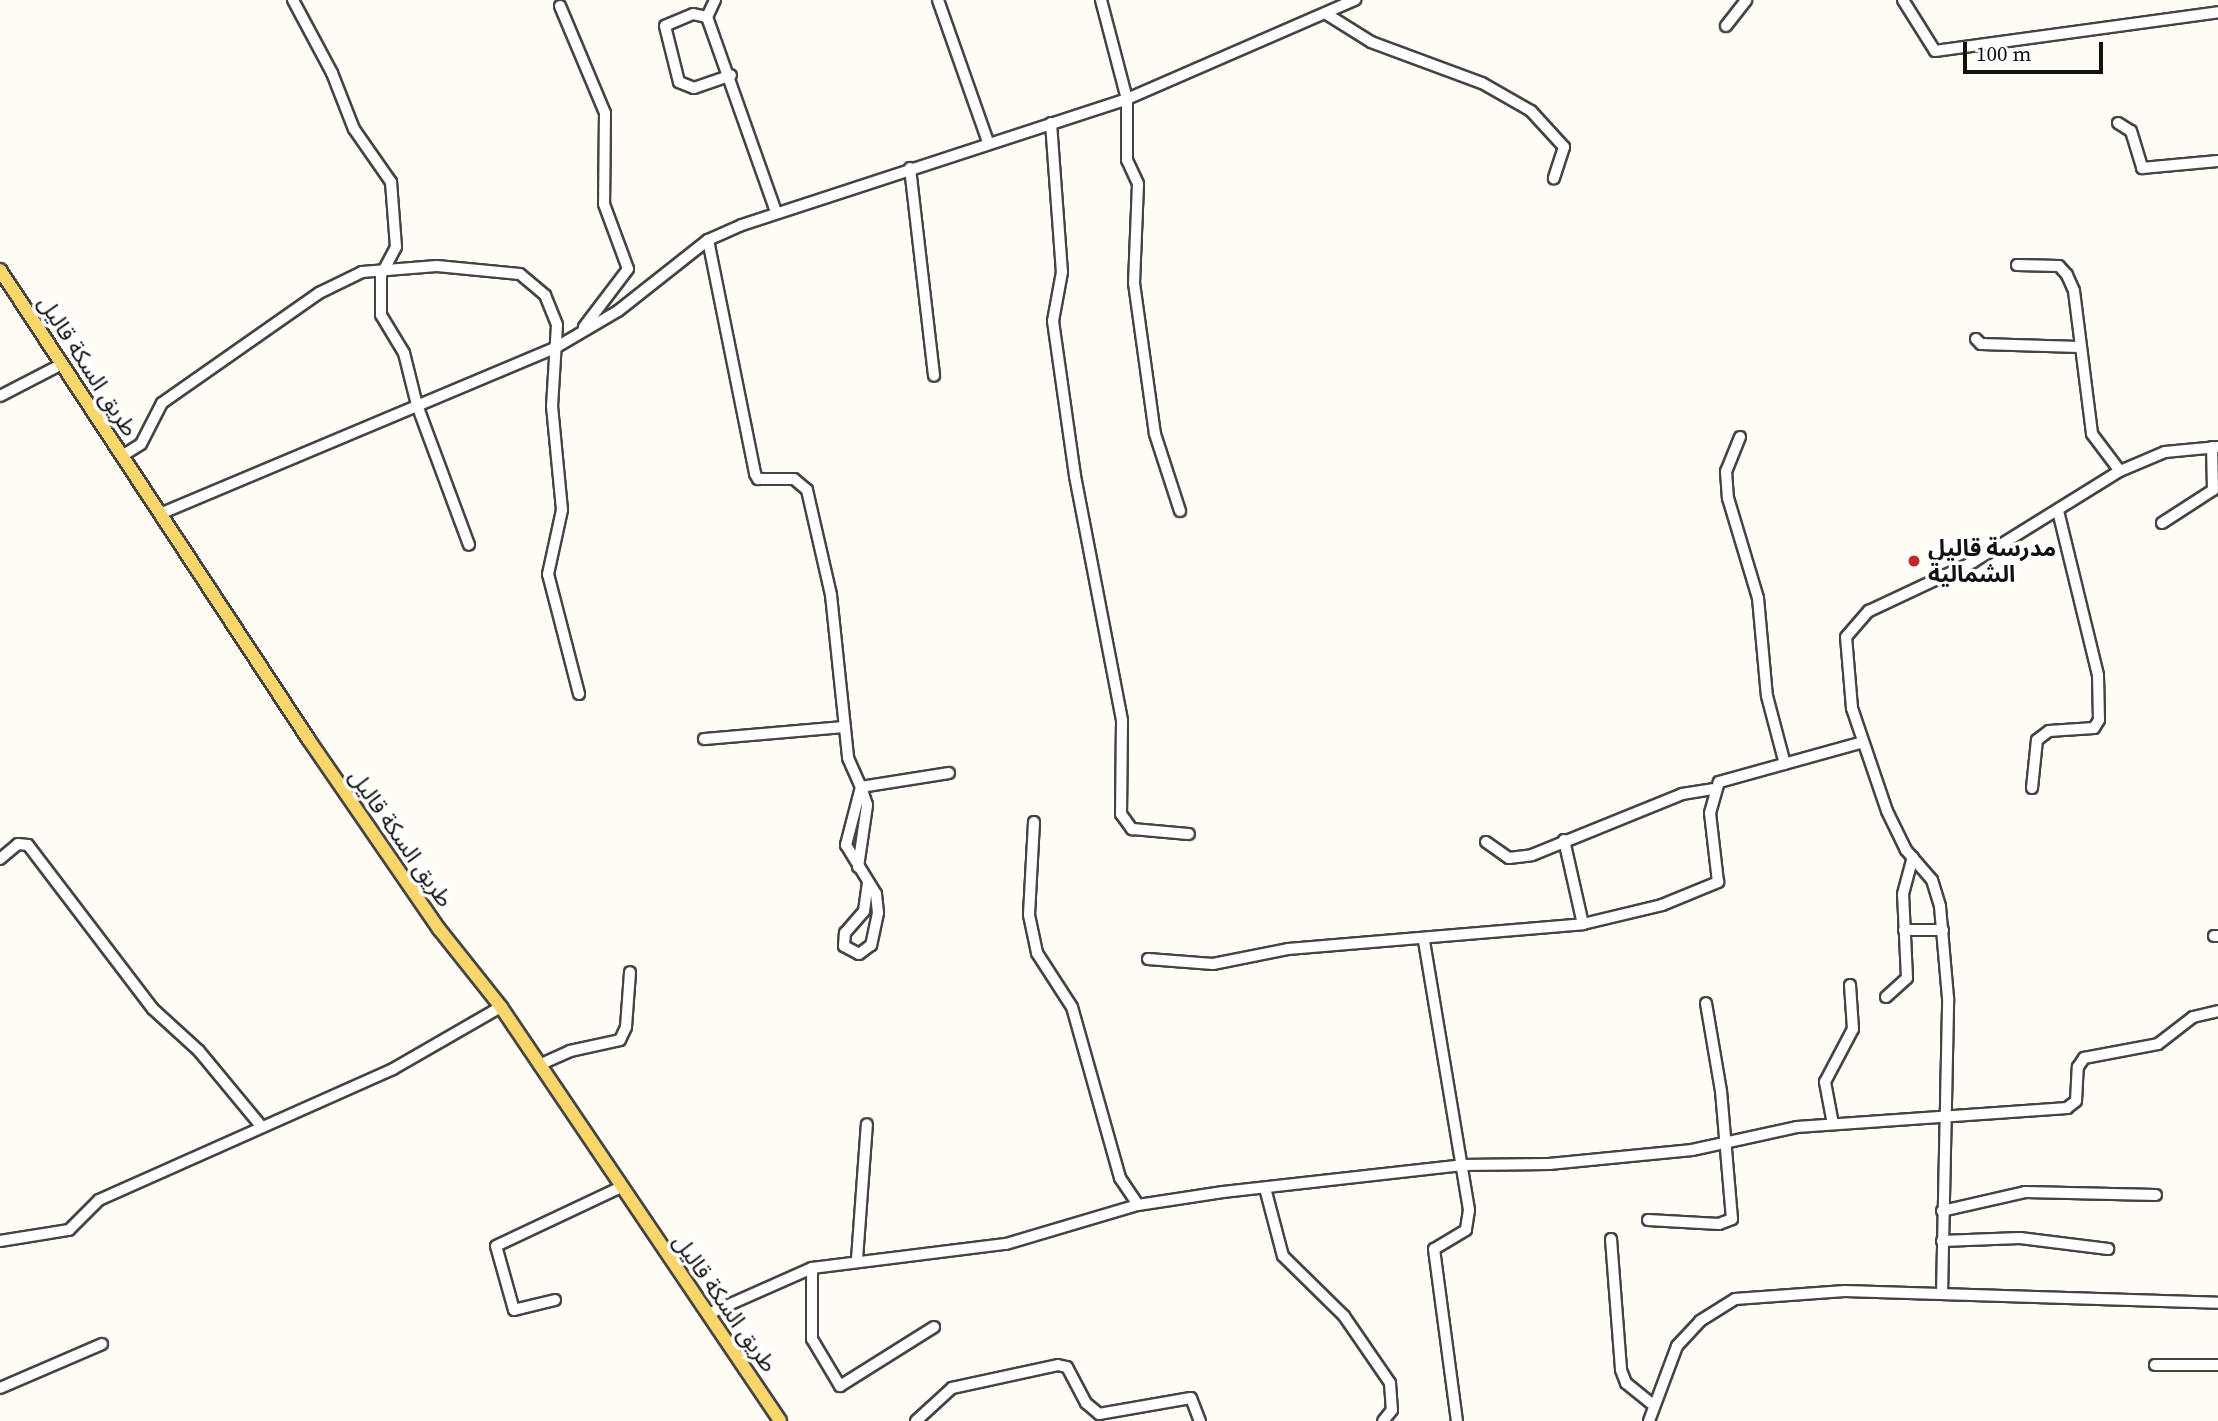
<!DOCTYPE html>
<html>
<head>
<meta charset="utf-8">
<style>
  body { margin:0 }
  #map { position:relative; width:2218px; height:1421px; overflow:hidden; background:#fffdf5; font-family:"Source Serif 4","Noto Sans Arabic",serif }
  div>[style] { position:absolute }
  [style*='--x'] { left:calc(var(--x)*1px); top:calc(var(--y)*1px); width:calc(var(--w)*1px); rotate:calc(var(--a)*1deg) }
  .roads { filter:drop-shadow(2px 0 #444) drop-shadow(-2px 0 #444) drop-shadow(0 2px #444) drop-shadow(0 -2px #444) }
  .minor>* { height:10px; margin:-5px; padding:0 5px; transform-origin:5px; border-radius:5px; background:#fff }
  .major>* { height:12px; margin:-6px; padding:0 6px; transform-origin:6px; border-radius:6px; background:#f9d66b }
  .dots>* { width:19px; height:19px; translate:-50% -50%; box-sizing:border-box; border:4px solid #fff; border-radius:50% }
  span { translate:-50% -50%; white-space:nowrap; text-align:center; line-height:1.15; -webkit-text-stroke:7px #fff; paint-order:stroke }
  .street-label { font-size:23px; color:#111 }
  .poi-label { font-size:23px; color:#111; font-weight:700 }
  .left { translate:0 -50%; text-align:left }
  .scale { position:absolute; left:1963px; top:42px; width:140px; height:32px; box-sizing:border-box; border:4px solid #111; border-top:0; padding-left:9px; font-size:21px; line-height:24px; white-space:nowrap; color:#111; -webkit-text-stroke:5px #fff; paint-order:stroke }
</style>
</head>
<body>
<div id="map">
  <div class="roads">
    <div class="minor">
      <i style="--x:293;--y:0;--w:83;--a:61.9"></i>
      <i style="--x:332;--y:73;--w:60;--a:68.6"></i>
      <i style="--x:354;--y:129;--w:65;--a:55.1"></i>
      <i style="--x:391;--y:182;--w:65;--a:85.6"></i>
      <i style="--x:396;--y:247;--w:32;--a:118"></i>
      <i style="--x:381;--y:275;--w:40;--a:90"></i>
      <i style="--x:381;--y:315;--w:44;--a:58.8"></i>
      <i style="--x:404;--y:353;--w:54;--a:76"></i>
      <i style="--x:417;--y:405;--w:149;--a:69.6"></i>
      <i style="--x:715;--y:0;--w:19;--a:115"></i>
      <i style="--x:707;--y:17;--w:207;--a:70.5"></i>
      <i style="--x:938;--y:0;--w:151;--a:70.6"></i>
      <i style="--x:1101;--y:0;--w:102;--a:75.3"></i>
      <i style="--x:1127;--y:99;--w:61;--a:90"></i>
      <i style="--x:1127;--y:160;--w:26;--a:65"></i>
      <i style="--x:1138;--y:184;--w:99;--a:92.3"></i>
      <i style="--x:1134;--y:283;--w:152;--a:82.1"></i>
      <i style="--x:1155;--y:434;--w:81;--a:72"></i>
      <i style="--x:1903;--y:0;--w:60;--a:57.9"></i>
      <i style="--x:1935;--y:51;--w:286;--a:-7.8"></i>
      <i style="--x:560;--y:6;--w:116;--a:67.2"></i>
      <i style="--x:605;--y:113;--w:91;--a:90.6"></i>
      <i style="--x:604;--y:204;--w:69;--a:69.7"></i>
      <i style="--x:628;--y:269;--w:73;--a:127.2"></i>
      <i style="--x:1328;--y:15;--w:51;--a:32.1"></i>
      <i style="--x:1371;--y:42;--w:118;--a:20.3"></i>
      <i style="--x:1482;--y:83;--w:56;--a:29.7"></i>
      <i style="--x:1531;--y:111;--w:49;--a:47.5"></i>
      <i style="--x:1564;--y:147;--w:33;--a:108"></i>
      <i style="--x:707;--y:17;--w:14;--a:-168"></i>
      <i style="--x:693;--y:14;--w:30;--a:157"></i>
      <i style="--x:665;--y:26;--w:58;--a:76"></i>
      <i style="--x:679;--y:82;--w:16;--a:22"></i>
      <i style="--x:694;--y:88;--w:39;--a:-19"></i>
      <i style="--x:1726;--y:26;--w:33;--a:-52"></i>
      <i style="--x:1051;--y:123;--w:149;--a:85.8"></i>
      <i style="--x:1062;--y:272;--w:50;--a:100.4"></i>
      <i style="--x:1053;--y:321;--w:157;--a:81.9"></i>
      <i style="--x:1075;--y:476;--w:249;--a:79.1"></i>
      <i style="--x:1122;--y:721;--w:93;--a:90.6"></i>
      <i style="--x:1121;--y:814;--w:19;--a:54"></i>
      <i style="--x:1132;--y:829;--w:57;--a:5"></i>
      <i style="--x:2118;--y:123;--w:15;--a:32"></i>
      <i style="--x:2131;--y:131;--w:39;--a:73"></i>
      <i style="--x:2142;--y:168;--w:76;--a:-5.3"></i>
      <i style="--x:910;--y:168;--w:209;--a:83.4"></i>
      <i style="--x:708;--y:240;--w:239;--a:78.6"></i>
      <i style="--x:755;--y:474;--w:6;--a:59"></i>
      <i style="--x:758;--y:479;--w:36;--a:0"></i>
      <i style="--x:794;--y:479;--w:17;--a:40"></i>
      <i style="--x:807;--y:490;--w:108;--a:77.1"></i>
      <i style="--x:831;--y:595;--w:164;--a:84"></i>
      <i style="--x:848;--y:758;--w:32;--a:66"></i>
      <i style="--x:861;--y:787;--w:60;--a:104.5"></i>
      <i style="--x:846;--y:845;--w:57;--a:58.5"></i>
      <i style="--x:876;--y:894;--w:19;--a:84"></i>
      <i style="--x:878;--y:913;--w:33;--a:102"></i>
      <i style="--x:871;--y:945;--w:15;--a:143"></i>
      <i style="--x:859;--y:954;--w:17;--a:-152"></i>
      <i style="--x:844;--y:946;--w:13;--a:-86"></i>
      <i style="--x:845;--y:933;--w:29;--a:-49"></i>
      <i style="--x:864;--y:911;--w:28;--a:-82"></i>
      <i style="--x:2017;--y:265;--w:42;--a:1.4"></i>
      <i style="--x:2059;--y:266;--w:12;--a:48"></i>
      <i style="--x:2067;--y:275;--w:17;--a:66"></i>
      <i style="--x:2074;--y:291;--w:144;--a:82.8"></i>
      <i style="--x:2092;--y:434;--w:46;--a:52.9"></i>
      <i style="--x:1976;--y:339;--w:7;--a:45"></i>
      <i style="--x:1981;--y:344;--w:98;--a:1.8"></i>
      <i style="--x:0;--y:396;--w:70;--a:-27.3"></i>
      <i style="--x:1740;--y:437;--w:37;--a:112"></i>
      <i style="--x:1726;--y:471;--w:27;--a:86"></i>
      <i style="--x:1728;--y:498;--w:104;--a:73.3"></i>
      <i style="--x:1758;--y:598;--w:98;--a:84.8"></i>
      <i style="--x:1767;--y:696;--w:70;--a:75.2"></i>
      <i style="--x:122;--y:456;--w:22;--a:-32"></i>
      <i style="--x:141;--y:444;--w:46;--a:-62.9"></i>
      <i style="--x:162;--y:403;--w:192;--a:-35"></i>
      <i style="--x:319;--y:293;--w:48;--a:-26"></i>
      <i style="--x:362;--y:272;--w:75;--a:-4.6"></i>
      <i style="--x:437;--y:266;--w:83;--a:5.5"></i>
      <i style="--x:520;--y:274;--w:33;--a:40"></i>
      <i style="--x:545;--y:295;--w:32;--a:68"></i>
      <i style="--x:557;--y:325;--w:81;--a:93.5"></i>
      <i style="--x:552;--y:406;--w:104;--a:84.5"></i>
      <i style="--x:562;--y:510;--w:66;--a:102.3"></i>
      <i style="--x:548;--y:574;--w:124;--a:75.5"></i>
      <i style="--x:160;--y:514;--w:428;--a:-22.8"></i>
      <i style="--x:555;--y:348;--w:73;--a:-30.4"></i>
      <i style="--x:618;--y:311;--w:115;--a:-38.3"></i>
      <i style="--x:708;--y:240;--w:37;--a:-24"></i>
      <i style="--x:742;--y:225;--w:405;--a:-18.1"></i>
      <i style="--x:1127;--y:99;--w:249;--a:-23.5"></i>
      <i style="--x:2162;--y:523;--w:61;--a:-32.9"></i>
      <i style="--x:2213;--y:490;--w:43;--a:-91.3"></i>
      <i style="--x:704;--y:739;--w:141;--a:-4.9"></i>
      <i style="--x:2032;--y:788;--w:48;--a:-84.1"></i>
      <i style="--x:2037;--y:740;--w:15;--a:-37"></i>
      <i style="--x:2049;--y:731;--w:45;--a:-3.8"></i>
      <i style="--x:2094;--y:728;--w:9;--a:-58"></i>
      <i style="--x:2099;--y:720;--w:45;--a:-91.3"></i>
      <i style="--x:2098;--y:675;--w:169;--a:-103.7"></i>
      <i style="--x:1034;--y:822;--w:93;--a:93.1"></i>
      <i style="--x:1029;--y:915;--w:39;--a:78"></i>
      <i style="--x:1037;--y:953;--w:64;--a:57.1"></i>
      <i style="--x:1072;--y:1007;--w:178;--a:74.3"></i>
      <i style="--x:1120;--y:1178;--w:32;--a:56"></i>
      <i style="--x:1564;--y:840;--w:86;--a:77.3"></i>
      <i style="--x:1486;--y:842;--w:28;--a:35"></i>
      <i style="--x:1509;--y:858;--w:23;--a:-7"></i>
      <i style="--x:1532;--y:855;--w:162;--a:-22.1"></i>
      <i style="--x:1682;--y:794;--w:31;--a:-9"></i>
      <i style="--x:0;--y:859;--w:23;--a:-40"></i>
      <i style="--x:18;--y:844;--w:10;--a:6"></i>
      <i style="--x:28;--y:845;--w:206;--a:52.7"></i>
      <i style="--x:153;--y:1009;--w:62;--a:42.4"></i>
      <i style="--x:199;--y:1051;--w:97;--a:50.4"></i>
      <i style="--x:858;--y:867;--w:63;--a:-81.7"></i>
      <i style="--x:867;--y:805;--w:19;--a:-108"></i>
      <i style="--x:861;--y:787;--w:89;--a:-9"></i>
      <i style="--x:1904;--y:930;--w:39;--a:0"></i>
      <i style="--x:2214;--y:936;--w:4;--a:0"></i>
      <i style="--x:1424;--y:941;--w:273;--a:80.5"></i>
      <i style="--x:1469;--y:1210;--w:20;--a:99"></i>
      <i style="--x:1466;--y:1230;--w:37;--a:149"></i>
      <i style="--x:1434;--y:1249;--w:174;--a:82.4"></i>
      <i style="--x:1148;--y:959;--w:65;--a:4.4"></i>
      <i style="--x:1213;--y:964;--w:76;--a:-11.3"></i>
      <i style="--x:1288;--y:949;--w:296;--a:-4.8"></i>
      <i style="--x:1583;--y:924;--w:81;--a:-13.5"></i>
      <i style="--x:1662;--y:905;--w:61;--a:-22.3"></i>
      <i style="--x:1718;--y:882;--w:69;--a:-96.6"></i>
      <i style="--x:1710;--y:813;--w:32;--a:-74"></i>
      <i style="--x:1719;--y:782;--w:149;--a:-15.5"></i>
      <i style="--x:1886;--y:997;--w:28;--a:-42"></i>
      <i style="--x:1907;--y:978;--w:84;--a:-92.7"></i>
      <i style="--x:1903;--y:894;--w:38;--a:-75"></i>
      <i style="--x:539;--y:1065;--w:34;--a:-24"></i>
      <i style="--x:570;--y:1051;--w:51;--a:-12.4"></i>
      <i style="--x:620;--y:1040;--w:14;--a:-65"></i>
      <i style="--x:626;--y:1027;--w:55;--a:-85.8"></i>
      <i style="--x:1833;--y:1124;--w:43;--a:-100.8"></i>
      <i style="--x:1825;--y:1082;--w:60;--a:-62.2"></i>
      <i style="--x:1853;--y:1029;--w:44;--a:-93.9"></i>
      <i style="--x:1265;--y:1188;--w:70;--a:75.2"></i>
      <i style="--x:1283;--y:1256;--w:86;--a:44.5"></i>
      <i style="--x:1344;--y:1316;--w:81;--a:55.5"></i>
      <i style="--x:1390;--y:1383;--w:27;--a:86"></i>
      <i style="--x:1392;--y:1410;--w:14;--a:129"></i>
      <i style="--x:1942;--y:1211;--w:85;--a:-12.9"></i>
      <i style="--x:2025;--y:1192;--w:131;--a:1.3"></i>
      <i style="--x:1648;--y:1220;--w:71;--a:3.2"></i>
      <i style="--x:1719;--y:1224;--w:14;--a:-21"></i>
      <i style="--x:1732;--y:1219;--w:128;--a:-94.9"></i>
      <i style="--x:1721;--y:1091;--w:89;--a:-99.7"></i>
      <i style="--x:1611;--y:1239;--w:131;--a:85.6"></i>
      <i style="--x:1621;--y:1370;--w:14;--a:69"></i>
      <i style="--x:1626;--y:1383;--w:32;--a:39"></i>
      <i style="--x:0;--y:1241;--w:70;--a:-9.1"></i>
      <i style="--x:69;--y:1230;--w:42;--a:-45"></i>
      <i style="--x:99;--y:1200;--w:322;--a:-24"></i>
      <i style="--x:393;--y:1069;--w:125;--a:-29.9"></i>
      <i style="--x:1942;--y:1241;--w:78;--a:-2.2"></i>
      <i style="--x:2020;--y:1238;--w:89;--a:7.1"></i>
      <i style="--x:857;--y:1259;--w:135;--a:-85.8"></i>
      <i style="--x:812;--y:1268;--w:71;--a:90"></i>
      <i style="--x:812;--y:1339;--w:55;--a:59.2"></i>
      <i style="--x:840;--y:1386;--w:111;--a:-32.1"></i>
      <i style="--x:1942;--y:1294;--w:296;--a:-88.8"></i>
      <i style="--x:1948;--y:998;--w:92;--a:-95"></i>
      <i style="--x:1940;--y:906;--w:27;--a:-107"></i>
      <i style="--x:1932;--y:880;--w:40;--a:-131"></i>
      <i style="--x:1906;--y:850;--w:43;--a:-116"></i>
      <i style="--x:1887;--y:811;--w:109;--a:-108.8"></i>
      <i style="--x:1852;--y:708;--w:71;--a:-94.8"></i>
      <i style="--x:1846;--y:637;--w:35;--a:-49"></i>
      <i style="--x:1869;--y:611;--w:115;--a:-25.2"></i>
      <i style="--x:1973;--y:562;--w:173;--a:-31.8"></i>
      <i style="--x:2120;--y:471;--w:49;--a:-22.9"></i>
      <i style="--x:2165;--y:452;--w:53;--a:-5.4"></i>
      <i style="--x:555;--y:1300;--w:42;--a:166.3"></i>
      <i style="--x:514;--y:1310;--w:66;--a:-105.7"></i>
      <i style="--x:496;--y:1246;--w:136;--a:-25.2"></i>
      <i style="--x:708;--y:1314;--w:114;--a:-23.9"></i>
      <i style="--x:812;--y:1268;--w:195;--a:-7.1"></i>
      <i style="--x:1006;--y:1244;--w:138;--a:-16.5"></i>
      <i style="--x:1138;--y:1205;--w:86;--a:-8.7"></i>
      <i style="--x:1223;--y:1192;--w:241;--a:-6.4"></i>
      <i style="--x:1462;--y:1165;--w:87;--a:-0.7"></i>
      <i style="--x:1549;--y:1164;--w:144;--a:-5.6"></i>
      <i style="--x:1692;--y:1150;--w:107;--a:-12.4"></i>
      <i style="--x:1797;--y:1127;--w:271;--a:-4"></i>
      <i style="--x:2067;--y:1108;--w:11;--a:-38"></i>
      <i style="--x:2076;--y:1101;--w:34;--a:-87"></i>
      <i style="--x:2078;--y:1067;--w:11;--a:-56"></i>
      <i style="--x:2084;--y:1058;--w:75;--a:-10.7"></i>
      <i style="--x:2158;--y:1044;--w:44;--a:-37.6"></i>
      <i style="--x:2193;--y:1017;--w:26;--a:-13"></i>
      <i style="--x:2155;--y:1365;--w:63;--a:0"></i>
      <i style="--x:0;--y:1388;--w:111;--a:-23.3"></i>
      <i style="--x:916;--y:1421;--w:49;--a:-42.5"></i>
      <i style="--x:952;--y:1388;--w:108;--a:-12.2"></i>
      <i style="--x:1058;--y:1365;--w:9;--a:13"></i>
      <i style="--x:1067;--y:1367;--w:41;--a:62.2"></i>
      <i style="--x:1086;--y:1403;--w:17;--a:40"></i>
      <i style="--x:1099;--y:1414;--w:93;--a:-9.9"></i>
      <i style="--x:1191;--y:1398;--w:25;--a:69"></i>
      <i style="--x:1649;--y:1421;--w:80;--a:-69.5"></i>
      <i style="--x:1677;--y:1346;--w:34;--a:-47"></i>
      <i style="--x:1700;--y:1321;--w:41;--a:-32.2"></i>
      <i style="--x:1735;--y:1299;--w:110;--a:-4.2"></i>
      <i style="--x:1845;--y:1291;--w:373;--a:1.8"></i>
    </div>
    <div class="major">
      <i style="--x:0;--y:270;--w:562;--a:56.68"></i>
      <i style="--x:309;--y:740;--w:229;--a:55.5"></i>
      <i style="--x:439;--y:929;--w:100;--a:51.5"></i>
      <i style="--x:501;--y:1007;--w:499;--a:56"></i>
    </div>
  </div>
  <div class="dots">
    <i style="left:1914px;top:561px;background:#c4262e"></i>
  </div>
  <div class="street-label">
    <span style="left:88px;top:366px;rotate:57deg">طريق السكة قاليل</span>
    <span style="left:401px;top:838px;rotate:55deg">طريق السكة قاليل</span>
    <span style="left:725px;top:1303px;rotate:55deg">طريق السكة قاليل</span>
  </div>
  <div class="poi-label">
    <span class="left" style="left:1928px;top:561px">مدرسة قاليل<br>الشمالية</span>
  </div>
  <div class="scale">100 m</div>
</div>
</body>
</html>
